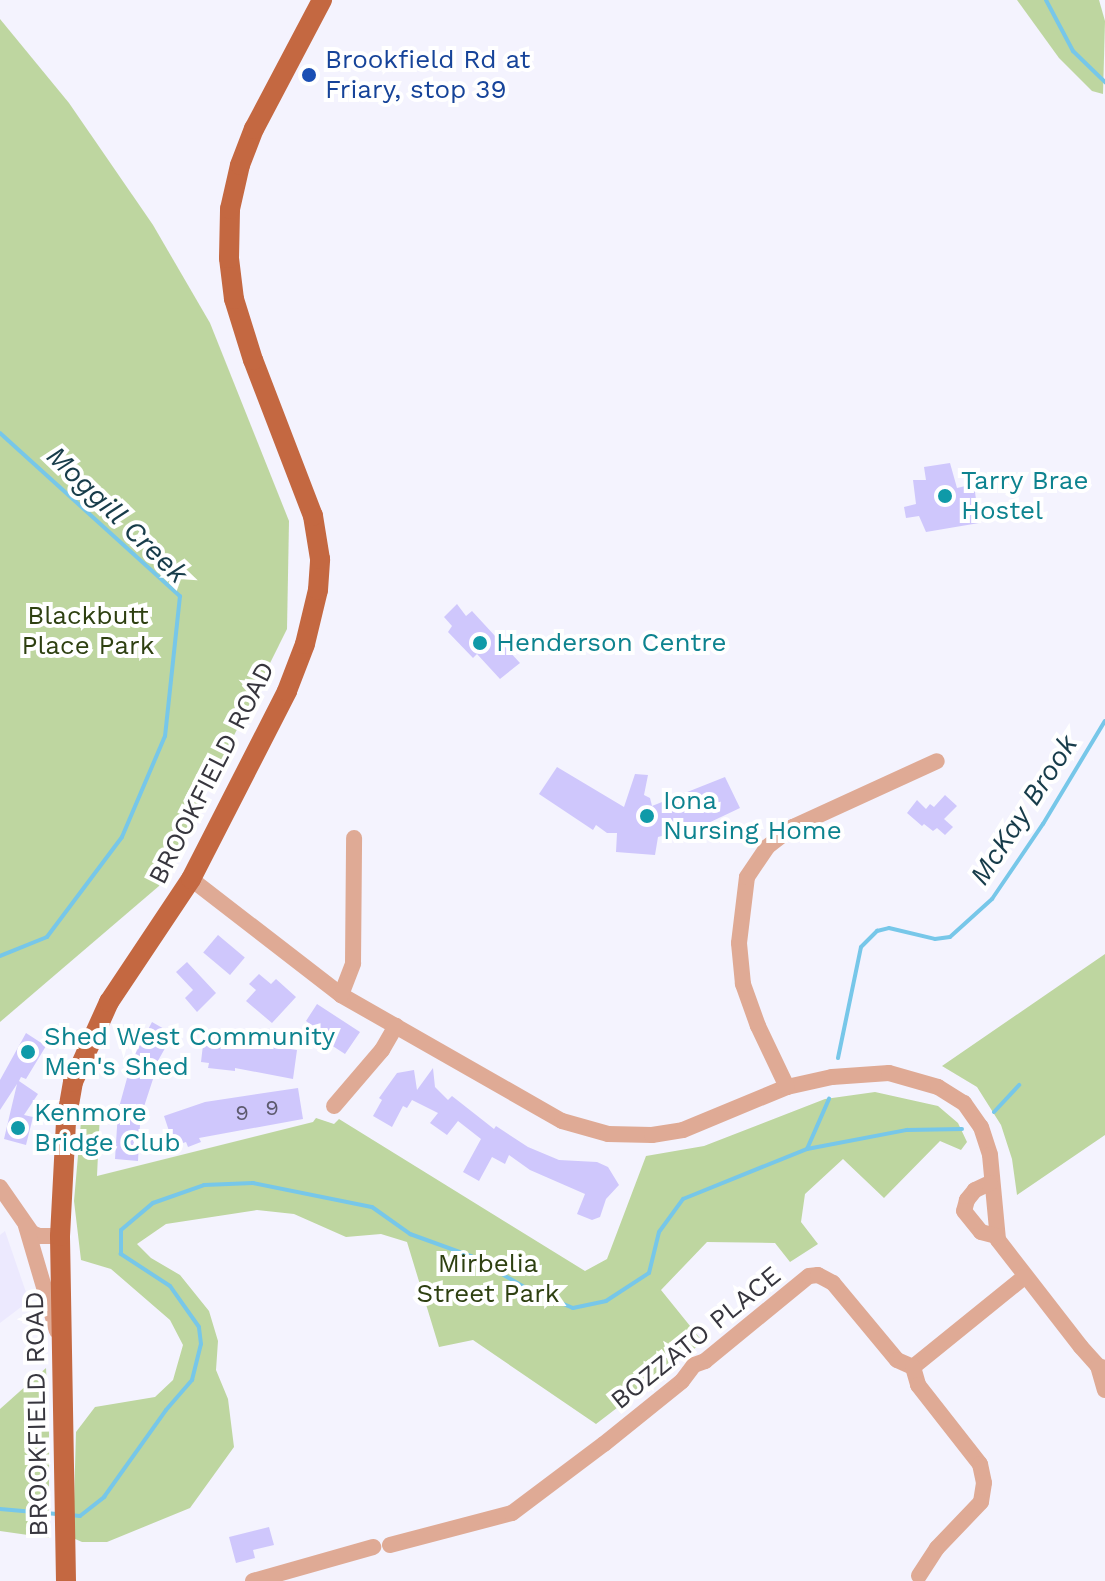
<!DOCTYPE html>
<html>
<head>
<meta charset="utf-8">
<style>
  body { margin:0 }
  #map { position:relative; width:1105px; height:1581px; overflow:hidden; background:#f4f3fe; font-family:"Work Sans",sans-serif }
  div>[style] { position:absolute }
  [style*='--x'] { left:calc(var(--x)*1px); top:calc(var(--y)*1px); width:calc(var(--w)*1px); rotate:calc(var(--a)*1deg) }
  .built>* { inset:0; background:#ece9fe }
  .green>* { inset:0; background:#bed6a0 }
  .stream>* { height:4px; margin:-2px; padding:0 2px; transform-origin:2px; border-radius:2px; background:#77c7e9 }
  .building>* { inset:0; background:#cfc7fc; transform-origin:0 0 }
  .minor>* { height:16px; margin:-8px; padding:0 8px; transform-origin:8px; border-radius:8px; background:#dfaa95 }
  .major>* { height:20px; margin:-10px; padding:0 10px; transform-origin:10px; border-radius:10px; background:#c46841 }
  .dots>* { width:22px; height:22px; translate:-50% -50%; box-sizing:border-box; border:4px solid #fff; border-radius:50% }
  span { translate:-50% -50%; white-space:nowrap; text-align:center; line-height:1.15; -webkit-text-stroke:8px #fff; paint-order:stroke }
  .number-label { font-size:22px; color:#5d5a6e }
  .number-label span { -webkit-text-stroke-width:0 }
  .transit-label { font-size:26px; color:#164399 }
  .left { translate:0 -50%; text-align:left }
  .culture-label { font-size:26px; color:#0d838f }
  .park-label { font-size:26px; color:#2e4011 }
  .street-label { font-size:26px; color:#37363e }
  .water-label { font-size:28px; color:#173c4a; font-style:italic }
</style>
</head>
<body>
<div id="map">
  <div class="built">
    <i style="clip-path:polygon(5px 1231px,29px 1301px,0 1323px,0 1235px)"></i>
  </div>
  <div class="green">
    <i style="clip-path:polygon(1017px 0,1099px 0,1105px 21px,1103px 94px,1092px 91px,1059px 58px)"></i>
    <i style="clip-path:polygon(0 19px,69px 103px,153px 225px,210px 323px,289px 521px,287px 629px,159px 886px,0 1022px)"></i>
    <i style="clip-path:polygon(1105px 954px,1105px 1135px,1017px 1195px,1012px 1159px,1001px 1125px,977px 1087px,942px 1066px)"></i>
    <i style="clip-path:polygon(875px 1092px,938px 1106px,958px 1123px,967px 1142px,961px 1150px,940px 1141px,884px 1198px,843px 1159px,805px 1194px,801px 1222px,818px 1244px,790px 1262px,775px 1243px,707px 1242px,661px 1290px,703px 1342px,596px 1424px,473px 1340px,439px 1347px,407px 1242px,381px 1234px,346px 1237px,294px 1214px,257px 1210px,166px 1224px,137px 1244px,151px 1258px,180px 1275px,209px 1311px,218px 1341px,216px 1370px,228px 1399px,234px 1447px,190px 1508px,107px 1542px,82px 1542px,73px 1538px,76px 1432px,95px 1407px,155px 1397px,173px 1380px,183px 1345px,170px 1320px,111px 1269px,81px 1260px,74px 1201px,82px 1110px,100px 1112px,97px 1176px,313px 1122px,316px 1118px,334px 1124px,339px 1119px,585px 1271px,607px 1259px,646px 1156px,704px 1146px,825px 1099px)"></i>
    <i style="clip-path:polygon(46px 1368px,49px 1428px,49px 1538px,0 1531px,0 1409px)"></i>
  </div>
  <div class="stream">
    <i style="--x:1046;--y:0;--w:58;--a:62.1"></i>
    <i style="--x:1073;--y:51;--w:45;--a:44.1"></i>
    <i style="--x:0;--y:433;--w:243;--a:42.2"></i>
    <i style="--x:180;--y:596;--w:141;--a:96.1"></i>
    <i style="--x:165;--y:736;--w:110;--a:113.1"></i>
    <i style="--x:122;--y:837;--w:125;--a:126.9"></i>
    <i style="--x:47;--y:937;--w:51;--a:158"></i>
    <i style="--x:838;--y:1058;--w:113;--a:-78.3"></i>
    <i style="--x:861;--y:947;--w:23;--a:-45"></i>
    <i style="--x:877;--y:931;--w:12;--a:-14"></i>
    <i style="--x:889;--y:928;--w:47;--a:13.4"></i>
    <i style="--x:935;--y:939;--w:15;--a:-8"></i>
    <i style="--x:950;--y:937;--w:57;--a:-42.1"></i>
    <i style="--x:992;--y:899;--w:91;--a:-55.8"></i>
    <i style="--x:1043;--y:824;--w:120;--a:-59"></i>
    <i style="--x:994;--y:1112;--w:37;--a:-47"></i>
    <i style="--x:807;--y:1149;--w:55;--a:-66.3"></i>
    <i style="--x:0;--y:1509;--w:57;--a:5"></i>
    <i style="--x:70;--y:1515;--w:10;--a:6"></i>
    <i style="--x:80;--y:1516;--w:31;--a:-38"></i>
    <i style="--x:104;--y:1497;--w:107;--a:-54.5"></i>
    <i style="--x:166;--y:1410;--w:40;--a:-49"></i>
    <i style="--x:192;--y:1380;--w:37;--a:-76"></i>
    <i style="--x:201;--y:1344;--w:17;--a:-97"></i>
    <i style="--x:199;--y:1327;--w:50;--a:-125.3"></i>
    <i style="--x:170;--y:1286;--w:59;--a:-146.9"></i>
    <i style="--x:121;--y:1254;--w:24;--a:-90"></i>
    <i style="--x:121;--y:1230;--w:42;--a:-40.2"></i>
    <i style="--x:153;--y:1203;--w:54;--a:-19.4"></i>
    <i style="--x:204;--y:1185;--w:49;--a:-2.3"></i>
    <i style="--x:253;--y:1183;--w:121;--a:11.4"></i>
    <i style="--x:372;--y:1207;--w:47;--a:35.4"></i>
    <i style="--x:410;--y:1234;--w:65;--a:19.8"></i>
    <i style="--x:471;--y:1256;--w:64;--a:30.2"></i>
    <i style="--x:526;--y:1288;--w:51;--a:23.1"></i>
    <i style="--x:573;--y:1308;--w:34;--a:-12"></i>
    <i style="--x:606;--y:1301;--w:51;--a:-33.1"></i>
    <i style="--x:649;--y:1273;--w:42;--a:-76.3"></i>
    <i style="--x:659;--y:1232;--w:41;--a:-54"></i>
    <i style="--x:683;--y:1199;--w:134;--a:-22"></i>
    <i style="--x:807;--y:1149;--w:102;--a:-10.8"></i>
    <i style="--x:907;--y:1130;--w:55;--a:-1"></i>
  </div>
  <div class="building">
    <i style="clip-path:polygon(950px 463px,957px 488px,974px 484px,979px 523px,926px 532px,919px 516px,906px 518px,904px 507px,916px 504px,913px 480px,926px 480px,924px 467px)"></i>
    <i style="clip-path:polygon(457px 604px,466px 616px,472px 611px,520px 663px,500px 679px,477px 654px,473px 658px,448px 632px,452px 626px,444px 617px)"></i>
    <i style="clip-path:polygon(557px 767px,624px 807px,635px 774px,648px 775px,644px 795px,650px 798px,652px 806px,725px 777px,740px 808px,683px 835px,680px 831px,658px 837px,655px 855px,616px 852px,617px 833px,607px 833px,596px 825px,593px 830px,539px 794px)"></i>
    <i style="clip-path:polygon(945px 795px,957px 806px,944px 819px,953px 827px,945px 835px,937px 828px,933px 831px,924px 824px,922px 826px,907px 813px,917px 800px,926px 809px,930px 804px,934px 807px)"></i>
    <i style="left:218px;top:935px;width:35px;height:23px;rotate:40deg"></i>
    <i style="clip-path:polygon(187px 962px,216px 993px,197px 1012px,185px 998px,193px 990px,176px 972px)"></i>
    <i style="clip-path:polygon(259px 974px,271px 984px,276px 979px,296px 997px,272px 1023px,246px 1001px,256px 990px,249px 984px)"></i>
    <i style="clip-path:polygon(317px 1004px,360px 1032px,345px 1054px,314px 1034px,317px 1029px,306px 1021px)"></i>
    <i style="clip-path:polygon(152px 1022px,173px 1034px,150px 1075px,154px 1076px,138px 1125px,140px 1124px,138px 1161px,115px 1159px,118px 1111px,132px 1060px)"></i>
    <i style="clip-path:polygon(26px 1033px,46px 1046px,26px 1079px,21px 1077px,19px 1081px,38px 1094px,24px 1115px,33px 1117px,26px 1145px,4px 1139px,17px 1084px,0 1110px,0 1080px)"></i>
    <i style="clip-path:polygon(204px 1036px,297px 1050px,293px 1079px,235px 1068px,235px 1071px,208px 1068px,209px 1063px,201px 1062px)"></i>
    <i style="clip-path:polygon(433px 1068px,435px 1087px,448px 1100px,452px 1096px,494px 1129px,496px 1126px,528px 1147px,559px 1160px,597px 1162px,608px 1167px,619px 1185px,606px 1199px,600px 1217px,592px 1220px,577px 1214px,585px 1194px,530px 1170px,509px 1155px,505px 1164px,492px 1157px,479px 1181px,463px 1172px,481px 1139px,458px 1121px,447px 1135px,430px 1123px,438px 1113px,412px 1100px,407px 1108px,403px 1106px,392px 1127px,373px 1116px,382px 1100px,379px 1098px,397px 1073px,414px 1070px,417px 1090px)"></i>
    <i style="clip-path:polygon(298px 1088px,303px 1119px,199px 1138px,201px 1142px,188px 1147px,186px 1142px,174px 1146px,164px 1116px,205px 1102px)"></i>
    <i style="clip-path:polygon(269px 1527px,274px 1545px,253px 1550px,255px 1558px,236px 1563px,229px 1537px)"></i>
  </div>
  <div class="minor">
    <i style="--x:191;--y:879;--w:190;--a:37.7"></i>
    <i style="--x:341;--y:995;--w:254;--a:29.7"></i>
    <i style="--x:562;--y:1121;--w:48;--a:15.8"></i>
    <i style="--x:608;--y:1134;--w:44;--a:1.3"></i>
    <i style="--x:652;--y:1135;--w:31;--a:-9"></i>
    <i style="--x:683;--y:1130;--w:113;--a:-22.5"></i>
    <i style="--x:787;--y:1087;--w:46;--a:-12.5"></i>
    <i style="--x:832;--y:1077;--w:57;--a:-4"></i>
    <i style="--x:889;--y:1073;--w:51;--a:15.9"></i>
    <i style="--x:938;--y:1087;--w:31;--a:32"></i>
    <i style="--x:964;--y:1103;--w:29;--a:55"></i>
    <i style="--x:981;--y:1127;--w:29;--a:72"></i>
    <i style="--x:990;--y:1155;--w:85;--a:84.6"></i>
    <i style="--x:998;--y:1240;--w:135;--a:52.2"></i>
    <i style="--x:1081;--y:1347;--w:25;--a:48"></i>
    <i style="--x:1098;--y:1366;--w:7;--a:16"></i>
    <i style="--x:341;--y:995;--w:34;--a:-69"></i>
    <i style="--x:353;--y:963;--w:125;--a:-89.5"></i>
    <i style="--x:787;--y:1087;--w:68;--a:-115.4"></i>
    <i style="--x:758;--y:1026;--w:45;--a:-109.7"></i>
    <i style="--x:743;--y:984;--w:41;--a:-95.6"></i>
    <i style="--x:739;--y:943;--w:66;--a:-83.1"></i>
    <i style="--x:747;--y:877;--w:36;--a:-56"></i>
    <i style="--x:767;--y:847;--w:33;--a:-38"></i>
    <i style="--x:793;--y:827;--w:158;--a:-24.6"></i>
    <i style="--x:334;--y:1106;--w:74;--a:-49.4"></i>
    <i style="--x:382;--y:1050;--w:28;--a:-60"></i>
    <i style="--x:990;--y:1183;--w:17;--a:155"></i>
    <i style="--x:975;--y:1190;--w:13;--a:129"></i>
    <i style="--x:967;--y:1200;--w:11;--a:105"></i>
    <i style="--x:964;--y:1211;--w:27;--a:51"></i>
    <i style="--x:981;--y:1232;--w:16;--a:15"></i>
    <i style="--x:0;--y:1187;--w:56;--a:55.2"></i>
    <i style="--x:32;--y:1233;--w:8;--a:23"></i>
    <i style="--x:39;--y:1236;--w:21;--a:0"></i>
    <i style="--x:26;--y:1226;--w:109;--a:73.6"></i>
    <i style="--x:1098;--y:1366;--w:25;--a:74"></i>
    <i style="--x:913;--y:1367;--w:143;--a:-39"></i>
    <i style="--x:390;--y:1545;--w:126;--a:-14.7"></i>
    <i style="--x:512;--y:1513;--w:115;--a:-36.9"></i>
    <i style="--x:604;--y:1444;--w:100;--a:-38.9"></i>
    <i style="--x:682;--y:1381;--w:20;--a:-53"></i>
    <i style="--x:694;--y:1365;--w:12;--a:-20"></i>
    <i style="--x:705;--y:1361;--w:134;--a:-39.3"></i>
    <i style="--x:809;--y:1276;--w:9;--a:-6"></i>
    <i style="--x:818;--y:1275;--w:17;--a:28"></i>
    <i style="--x:833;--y:1283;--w:100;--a:50.3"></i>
    <i style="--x:897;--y:1360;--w:17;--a:24"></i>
    <i style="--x:913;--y:1367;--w:19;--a:74"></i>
    <i style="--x:918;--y:1385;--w:100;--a:51.9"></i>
    <i style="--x:980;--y:1464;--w:19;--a:78"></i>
    <i style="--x:984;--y:1483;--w:19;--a:99"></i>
    <i style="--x:981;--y:1502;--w:64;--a:133.7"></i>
    <i style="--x:937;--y:1548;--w:33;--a:123"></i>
    <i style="--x:253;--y:1581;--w:125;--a:-15.8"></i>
  </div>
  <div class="major">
    <i style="--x:66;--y:1581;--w:345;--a:-91"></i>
    <i style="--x:60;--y:1236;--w:114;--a:-87"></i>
    <i style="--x:66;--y:1122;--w:41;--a:-80.1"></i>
    <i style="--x:73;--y:1082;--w:88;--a:-65.8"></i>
    <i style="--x:109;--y:1002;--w:148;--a:-56.3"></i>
    <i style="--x:191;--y:879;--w:211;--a:-62.9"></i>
    <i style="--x:287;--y:691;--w:50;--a:-69"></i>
    <i style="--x:305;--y:644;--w:56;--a:-76.5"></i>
    <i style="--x:318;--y:590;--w:31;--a:-86"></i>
    <i style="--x:320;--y:559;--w:44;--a:-99.2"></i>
    <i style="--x:313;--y:516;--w:167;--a:-111"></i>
    <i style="--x:253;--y:360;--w:64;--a:-107.3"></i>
    <i style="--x:234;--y:299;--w:41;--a:-97"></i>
    <i style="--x:229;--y:258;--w:49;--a:-88.8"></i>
    <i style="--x:230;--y:209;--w:45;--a:-77.2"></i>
    <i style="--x:240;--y:165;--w:39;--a:-69"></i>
    <i style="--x:254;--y:129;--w:146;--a:-62.2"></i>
  </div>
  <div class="dots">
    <i style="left:309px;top:75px;background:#1a4fb4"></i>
    <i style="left:945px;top:496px;background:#0f9aa8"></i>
    <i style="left:480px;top:643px;background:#0f9aa8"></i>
    <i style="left:647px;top:816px;background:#0f9aa8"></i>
    <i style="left:28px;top:1052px;background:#0f9aa8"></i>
    <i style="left:18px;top:1128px;background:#0f9aa8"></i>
  </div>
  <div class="number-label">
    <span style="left:272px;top:1108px">9</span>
    <span style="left:242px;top:1113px">9</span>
  </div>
  <div class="transit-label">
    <span class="left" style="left:325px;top:75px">Brookfield Rd at<br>Friary, stop 39</span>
  </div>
  <div class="culture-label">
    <span class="left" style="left:961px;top:496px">Tarry Brae<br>Hostel</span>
    <span class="left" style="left:496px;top:643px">Henderson Centre</span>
    <span class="left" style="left:663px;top:816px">Iona<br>Nursing Home</span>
    <span class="left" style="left:44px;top:1052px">Shed West Community<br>Men's Shed</span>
    <span class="left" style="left:34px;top:1128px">Kenmore<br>Bridge Club</span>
  </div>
  <div class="park-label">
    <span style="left:88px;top:631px">Blackbutt<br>Place Park</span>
    <span style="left:488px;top:1279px">Mirbelia<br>Street Park</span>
  </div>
  <div class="street-label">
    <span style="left:212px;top:773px;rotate:-63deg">BROOKFIELD ROAD</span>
    <span style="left:696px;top:1338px;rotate:-39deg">BOZZATO PLACE</span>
    <span style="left:37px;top:1414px;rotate:-91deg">BROOKFIELD ROAD</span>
  </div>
  <div class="water-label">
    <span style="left:117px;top:515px;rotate:44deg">Moggill Creek</span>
    <span style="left:1024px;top:810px;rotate:-57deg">McKay Brook</span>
  </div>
</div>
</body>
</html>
